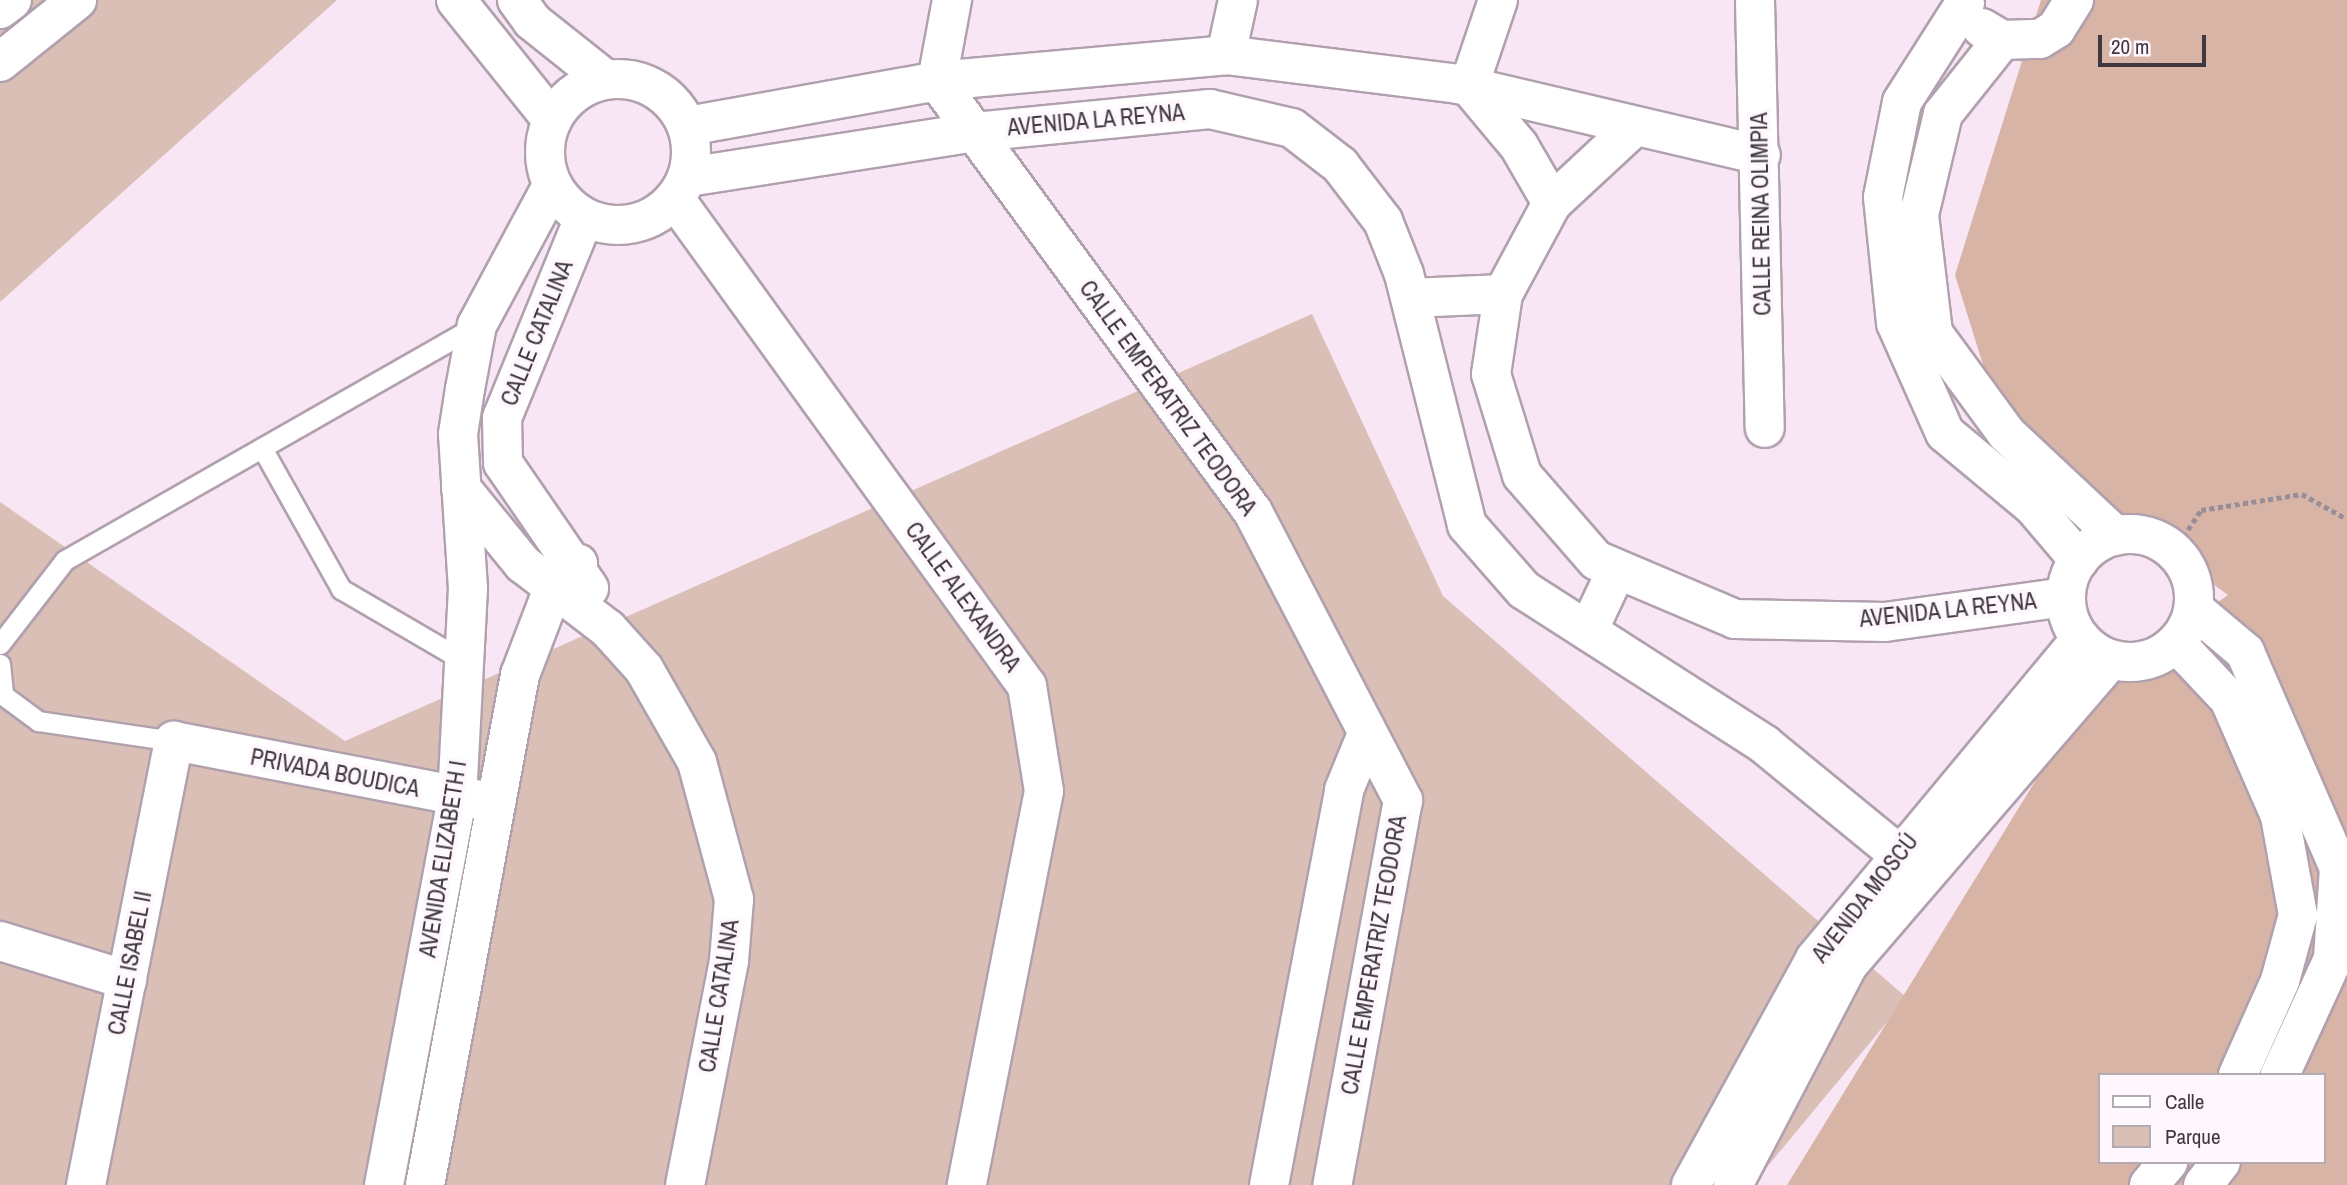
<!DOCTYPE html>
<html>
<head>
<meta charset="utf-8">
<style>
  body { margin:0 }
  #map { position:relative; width:2347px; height:1185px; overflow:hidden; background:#f8e6f5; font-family:"Archivo Narrow",sans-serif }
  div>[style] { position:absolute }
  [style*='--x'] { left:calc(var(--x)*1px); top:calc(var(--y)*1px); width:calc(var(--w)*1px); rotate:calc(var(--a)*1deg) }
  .green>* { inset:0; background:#dabfb6 }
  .forest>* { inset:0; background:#d8b4a7 }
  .path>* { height:4.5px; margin-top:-2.25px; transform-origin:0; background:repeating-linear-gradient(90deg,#998d97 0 5px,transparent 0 8.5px) }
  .roads { filter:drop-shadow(2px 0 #b1a0ae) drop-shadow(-2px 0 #b1a0ae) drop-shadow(0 2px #b1a0ae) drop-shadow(0 -2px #b1a0ae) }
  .service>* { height:19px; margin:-9.5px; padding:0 9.5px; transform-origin:9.5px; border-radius:9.5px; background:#fff }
  .minor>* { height:38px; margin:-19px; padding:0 19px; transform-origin:19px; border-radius:19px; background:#fff }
  .minor>.ring { margin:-19px; padding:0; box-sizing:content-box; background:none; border:38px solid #fff; border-radius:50% }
  .tertiary>* { height:38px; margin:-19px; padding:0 19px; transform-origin:19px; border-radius:19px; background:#fff }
  .tertiary>.ring { margin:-19px; padding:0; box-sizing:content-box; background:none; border:38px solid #fff; border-radius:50% }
  span { translate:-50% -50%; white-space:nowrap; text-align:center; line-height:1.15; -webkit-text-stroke:7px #fef7fd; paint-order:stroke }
  .street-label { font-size:23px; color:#3f383e }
  .legend { position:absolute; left:2098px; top:1073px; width:228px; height:91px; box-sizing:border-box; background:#fef7fd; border:2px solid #b2abb1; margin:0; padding:9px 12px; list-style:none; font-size:21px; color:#3f383e }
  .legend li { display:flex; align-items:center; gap:14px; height:35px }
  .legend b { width:35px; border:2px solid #b2abb1 }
  .scale { position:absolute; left:2098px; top:35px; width:108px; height:32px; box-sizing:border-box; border:4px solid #3f383e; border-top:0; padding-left:9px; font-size:21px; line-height:24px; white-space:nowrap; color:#3f383e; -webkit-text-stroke:5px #fef7fd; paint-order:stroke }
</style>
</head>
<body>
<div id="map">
  <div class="green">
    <i style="clip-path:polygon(0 0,337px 0,0 302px)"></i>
    <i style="clip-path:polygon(1312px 314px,1443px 596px,1907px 998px,1752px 1185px,0 1185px,0 502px,345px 741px)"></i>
  </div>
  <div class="forest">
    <i style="clip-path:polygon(evenodd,2041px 0,2347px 0,2347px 1185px,1787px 1185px,2090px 692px,2228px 595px,2003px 429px,1955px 275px,2041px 0,2100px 1075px,2324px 1075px,2324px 1162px,2100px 1162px,2100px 1075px)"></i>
  </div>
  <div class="path">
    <i style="--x:2174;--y:551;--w:49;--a:-56.6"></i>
    <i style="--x:2201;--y:510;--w:102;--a:-9"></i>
    <i style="--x:2302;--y:494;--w:51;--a:29.1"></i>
  </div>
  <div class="roads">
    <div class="service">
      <i style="--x:262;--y:448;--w:162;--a:60.7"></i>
      <i style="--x:341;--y:589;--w:145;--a:30.3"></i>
      <i style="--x:0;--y:644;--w:106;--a:-52.3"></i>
      <i style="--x:65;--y:560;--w:473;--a:-29.7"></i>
      <i style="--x:0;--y:664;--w:31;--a:84"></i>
      <i style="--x:3;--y:695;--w:44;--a:36.6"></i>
      <i style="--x:38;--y:721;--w:137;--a:8.4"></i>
    </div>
    <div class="minor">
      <i style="--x:456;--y:0;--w:154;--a:51.3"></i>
      <i style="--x:517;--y:0;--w:26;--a:54"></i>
      <i style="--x:532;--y:21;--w:93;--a:38.5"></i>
      <i style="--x:952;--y:0;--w:82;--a:100.5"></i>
      <i style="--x:937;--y:81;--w:534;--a:53.75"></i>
      <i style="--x:1253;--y:512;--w:325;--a:62.5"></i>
      <i style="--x:1403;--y:800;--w:391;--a:100.4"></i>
      <i style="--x:1498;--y:0;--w:91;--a:108.6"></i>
      <i style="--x:1469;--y:86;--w:78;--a:50.2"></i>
      <i style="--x:1519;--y:146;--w:66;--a:59.9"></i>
      <i style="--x:1755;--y:0;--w:428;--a:88.7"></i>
      <i style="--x:0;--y:9;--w:15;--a:-37"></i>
      <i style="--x:1226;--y:55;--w:56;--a:-77.7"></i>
      <i style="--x:0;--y:62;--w:99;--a:-38.8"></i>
      <i class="ring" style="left:545px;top:79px;width:108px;height:108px"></i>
      <i style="--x:688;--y:126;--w:253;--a:-10.2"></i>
      <i style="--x:937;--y:81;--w:290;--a:-5.1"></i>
      <i style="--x:1226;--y:55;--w:234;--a:7.1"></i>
      <i style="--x:1458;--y:84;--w:311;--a:13.2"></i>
      <i style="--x:1635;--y:126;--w:113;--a:137.1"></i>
      <i style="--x:1552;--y:203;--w:103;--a:118.3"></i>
      <i style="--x:1503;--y:294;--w:81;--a:98.5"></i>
      <i style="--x:1491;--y:374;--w:106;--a:72.9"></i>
      <i style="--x:1522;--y:475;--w:113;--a:49"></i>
      <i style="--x:1596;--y:560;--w:151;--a:23"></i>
      <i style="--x:1735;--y:619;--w:150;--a:1.1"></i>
      <i style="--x:1885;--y:622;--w:182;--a:-7.9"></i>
      <i style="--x:688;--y:177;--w:291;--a:-8.9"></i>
      <i style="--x:975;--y:132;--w:236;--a:-5.6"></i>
      <i style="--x:1210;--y:109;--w:84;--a:13"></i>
      <i style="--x:1292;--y:128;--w:61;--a:37.6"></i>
      <i style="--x:1340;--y:165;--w:71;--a:52.5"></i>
      <i style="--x:1383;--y:221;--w:57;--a:68.4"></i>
      <i style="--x:1404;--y:274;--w:259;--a:75.9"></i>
      <i style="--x:1467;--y:525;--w:86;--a:48.8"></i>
      <i style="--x:1524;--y:590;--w:287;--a:32.7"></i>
      <i style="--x:1765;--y:745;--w:172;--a:39.3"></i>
      <i style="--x:675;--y:199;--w:601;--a:54.14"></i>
      <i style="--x:1027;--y:686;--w:106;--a:80.8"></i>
      <i style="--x:1044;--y:791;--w:401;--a:101.1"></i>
      <i style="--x:584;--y:218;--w:216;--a:112.3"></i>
      <i style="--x:502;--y:418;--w:45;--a:88.7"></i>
      <i style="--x:503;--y:463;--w:152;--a:55.5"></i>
      <i style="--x:1411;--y:298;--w:92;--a:-2.5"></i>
      <i style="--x:461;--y:488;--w:98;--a:50.8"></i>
      <i style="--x:523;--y:564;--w:107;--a:37.4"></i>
      <i style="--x:608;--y:629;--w:54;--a:48"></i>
      <i style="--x:644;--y:669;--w:107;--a:60.3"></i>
      <i style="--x:697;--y:762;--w:142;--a:74.9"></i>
      <i style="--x:734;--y:899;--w:62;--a:94.6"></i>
      <i style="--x:729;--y:961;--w:228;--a:101.1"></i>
      <i style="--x:2194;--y:609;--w:67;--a:40.1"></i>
      <i style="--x:2245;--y:652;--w:236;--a:66.5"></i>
      <i style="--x:2339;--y:868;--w:91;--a:93.8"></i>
      <i style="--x:2333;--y:959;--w:128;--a:114.6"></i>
      <i style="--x:1588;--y:631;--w:68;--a:-64.9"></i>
      <i style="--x:2176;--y:643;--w:77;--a:46.6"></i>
      <i style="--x:2229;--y:699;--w:128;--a:66.4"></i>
      <i style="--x:2280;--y:816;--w:101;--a:79.7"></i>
      <i style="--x:2298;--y:915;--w:68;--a:105.3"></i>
      <i style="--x:2280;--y:981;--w:103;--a:114.1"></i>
      <i style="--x:0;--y:941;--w:133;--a:17.1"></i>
      <i style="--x:86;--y:1185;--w:453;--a:-78.8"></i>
      <i style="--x:174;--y:741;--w:328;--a:10.9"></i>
      <i style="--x:384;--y:1185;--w:394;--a:-79.3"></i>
      <i style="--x:457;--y:798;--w:209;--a:-87"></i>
      <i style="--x:468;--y:589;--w:155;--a:-93.7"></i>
      <i style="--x:458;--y:434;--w:46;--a:-81.2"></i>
      <i style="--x:465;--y:389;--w:65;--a:-79.4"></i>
      <i style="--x:477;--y:325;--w:158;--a:-61.7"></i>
      <i style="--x:425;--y:1185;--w:519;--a:-79.45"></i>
      <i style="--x:520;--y:675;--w:95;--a:-69.1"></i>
      <i style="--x:554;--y:586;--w:33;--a:-43"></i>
      <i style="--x:1269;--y:1185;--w:402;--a:-79.2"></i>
      <i style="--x:1344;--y:790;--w:61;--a:-67.7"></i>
      <i style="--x:2149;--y:1185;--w:30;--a:-50"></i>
      <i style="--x:2203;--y:1185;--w:29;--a:-52"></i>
    </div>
    <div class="tertiary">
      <i style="--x:1965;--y:3;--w:117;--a:122.5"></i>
      <i style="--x:1902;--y:102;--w:97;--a:101.3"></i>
      <i style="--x:1883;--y:197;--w:127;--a:84.1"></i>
      <i style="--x:1896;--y:323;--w:120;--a:66"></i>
      <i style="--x:1945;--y:433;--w:114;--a:39.7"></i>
      <i style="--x:2033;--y:506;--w:71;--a:49.6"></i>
      <i style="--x:1982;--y:28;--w:23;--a:31"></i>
      <i style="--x:2002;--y:40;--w:38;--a:-2"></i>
      <i style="--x:2040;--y:39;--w:19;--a:-32"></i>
      <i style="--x:2056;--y:29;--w:34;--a:-58"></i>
      <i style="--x:2002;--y:40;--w:95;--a:128.6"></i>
      <i style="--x:1943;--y:114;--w:104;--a:103.4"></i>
      <i style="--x:1919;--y:215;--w:119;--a:83.2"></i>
      <i style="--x:1933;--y:333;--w:125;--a:53.8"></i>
      <i style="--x:2007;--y:434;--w:149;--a:43.1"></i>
      <i class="ring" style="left:2066px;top:534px;width:90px;height:90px"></i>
      <i style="--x:1691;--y:1185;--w:258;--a:-61.2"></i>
      <i style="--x:1815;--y:959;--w:416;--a:-50.3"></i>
      <i style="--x:1733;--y:1185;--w:248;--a:-62.4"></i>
      <i style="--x:1848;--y:965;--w:403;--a:-49.3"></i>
    </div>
  </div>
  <div class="street-label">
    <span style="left:1096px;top:120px;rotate:-5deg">AVENIDA LA REYNA</span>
    <span style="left:1761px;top:214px;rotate:-91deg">CALLE REINA OLIMPIA</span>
    <span style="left:537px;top:333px;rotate:-68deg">CALLE CATALINA</span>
    <span style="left:1168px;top:398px;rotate:54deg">CALLE EMPERATRIZ TEODORA</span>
    <span style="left:963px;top:597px;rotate:54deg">CALLE ALEXANDRA</span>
    <span style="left:1948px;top:610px;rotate:-6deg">AVENIDA LA REYNA</span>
    <span style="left:335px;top:773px;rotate:11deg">PRIVADA BOUDICA</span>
    <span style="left:443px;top:859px;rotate:-81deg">AVENIDA ELIZABETH I</span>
    <span style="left:1865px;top:898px;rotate:-52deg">AVENIDA MOSCÚ</span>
    <span style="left:1374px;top:955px;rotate:-80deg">CALLE EMPERATRIZ TEODORA</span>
    <span style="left:130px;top:963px;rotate:-79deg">CALLE ISABEL II</span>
    <span style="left:719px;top:996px;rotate:-81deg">CALLE CATALINA</span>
  </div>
  <ul class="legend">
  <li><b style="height:9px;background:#fff"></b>Calle</li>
  <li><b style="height:19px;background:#dabfb6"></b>Parque</li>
  </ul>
  <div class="scale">20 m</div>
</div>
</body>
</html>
